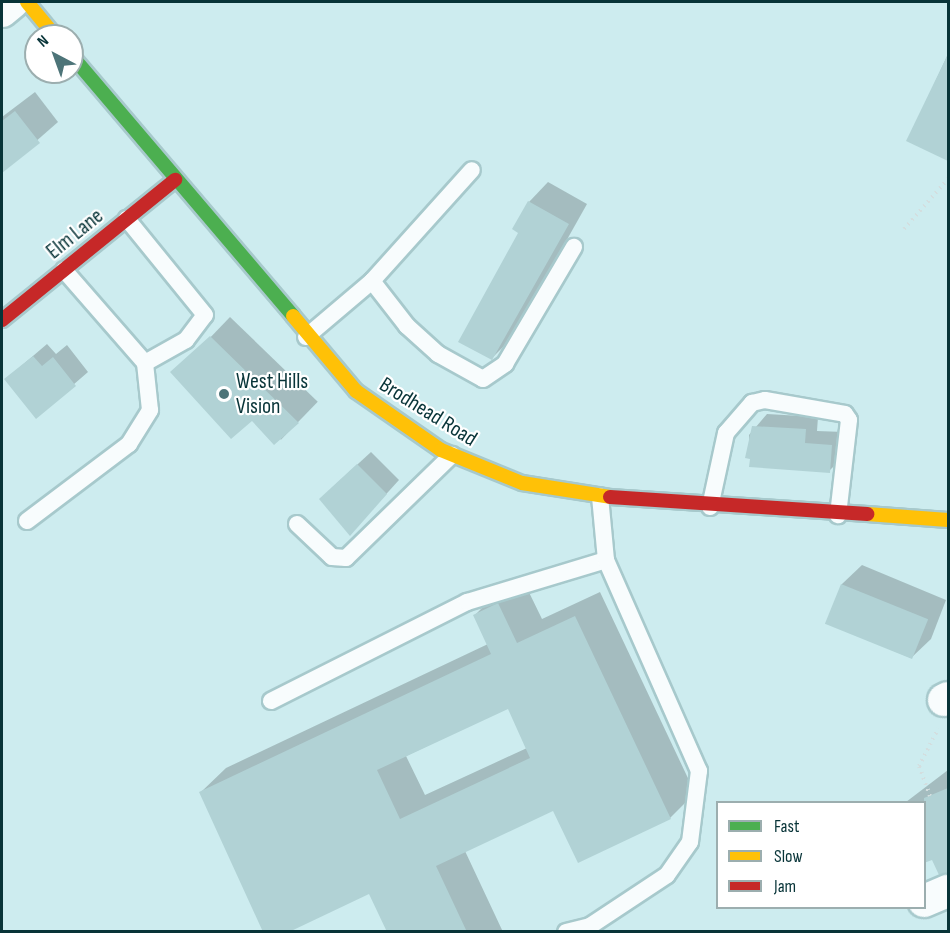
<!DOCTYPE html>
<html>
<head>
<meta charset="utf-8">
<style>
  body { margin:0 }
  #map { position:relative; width:950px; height:933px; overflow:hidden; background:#cdecef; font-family:"Sofia Sans Condensed",sans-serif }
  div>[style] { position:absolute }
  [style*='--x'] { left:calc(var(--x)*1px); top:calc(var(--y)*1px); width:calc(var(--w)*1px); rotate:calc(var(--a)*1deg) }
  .shadow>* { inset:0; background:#0003; transform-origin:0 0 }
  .building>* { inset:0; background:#b1d2d5; transform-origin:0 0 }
  .path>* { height:4px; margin-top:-2px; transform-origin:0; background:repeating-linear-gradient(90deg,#d3dedf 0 1.5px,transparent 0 6px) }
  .roads { filter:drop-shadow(2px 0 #a7c9cc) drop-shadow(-2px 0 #a7c9cc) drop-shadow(0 2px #a7c9cc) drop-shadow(0 -2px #a7c9cc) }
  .lane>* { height:16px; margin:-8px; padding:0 8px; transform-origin:8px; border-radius:8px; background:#f8fcfd }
  .street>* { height:32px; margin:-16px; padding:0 16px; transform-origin:16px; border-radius:16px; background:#f8fcfd }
  .fast>* { height:14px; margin:-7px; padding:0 7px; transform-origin:7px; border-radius:7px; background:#4caf50 }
  .slow>* { height:14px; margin:-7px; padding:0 7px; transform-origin:7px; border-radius:7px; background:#ffc107 }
  .jam>* { height:14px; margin:-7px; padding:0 7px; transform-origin:7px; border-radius:7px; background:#c62828 }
  .dots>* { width:16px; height:16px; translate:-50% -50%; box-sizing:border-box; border:3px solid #fff; border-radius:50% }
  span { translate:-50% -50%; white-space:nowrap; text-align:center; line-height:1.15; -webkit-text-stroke:4.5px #fff; paint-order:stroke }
  .street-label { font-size:22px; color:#083438 }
  .poi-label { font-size:22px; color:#083438 }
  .left { translate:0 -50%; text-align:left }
  .frame { position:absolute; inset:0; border:3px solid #083438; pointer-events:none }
  .legend { position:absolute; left:716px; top:801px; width:210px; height:108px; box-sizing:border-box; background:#fff; border:2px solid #9caeaf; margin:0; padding:8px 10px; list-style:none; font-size:18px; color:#083438 }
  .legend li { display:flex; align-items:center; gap:12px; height:30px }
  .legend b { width:30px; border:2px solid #9caeaf }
  .north { position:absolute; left:24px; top:24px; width:60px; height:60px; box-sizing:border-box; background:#fff; border:2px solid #9caeaf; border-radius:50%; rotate:319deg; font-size:16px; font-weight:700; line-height:24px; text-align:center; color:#083438 }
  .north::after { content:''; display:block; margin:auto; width:21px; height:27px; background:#4d7478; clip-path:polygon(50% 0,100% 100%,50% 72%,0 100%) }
</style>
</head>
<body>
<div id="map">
  <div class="shadow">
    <i style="clip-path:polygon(948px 54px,948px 156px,946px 159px,908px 141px)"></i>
    <i style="clip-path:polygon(35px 92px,58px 122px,2px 171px,2px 117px)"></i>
    <i style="clip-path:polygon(548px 182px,587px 204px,511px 339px,492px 358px,529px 202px)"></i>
    <i style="left:230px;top:317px;width:122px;height:53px;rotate:44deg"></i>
    <i style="clip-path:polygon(47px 344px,56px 354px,67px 345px,88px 372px,36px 417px,6px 379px)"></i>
    <i style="clip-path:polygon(767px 414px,818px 417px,817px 431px,844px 432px,842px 458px,829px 471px,751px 466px,749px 435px)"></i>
    <i style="clip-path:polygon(371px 452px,399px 480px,350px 534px,334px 486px)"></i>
    <i style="clip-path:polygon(862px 565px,946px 600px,931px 639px,911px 658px,827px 623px,842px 584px)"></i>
    <i style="clip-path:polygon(evenodd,523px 580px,542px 619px,600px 592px,695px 793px,670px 818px,554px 809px,465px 851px,503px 932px,389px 932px,370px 892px,201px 792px,226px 768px,488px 644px,475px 615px,500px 590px,523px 580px,509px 707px,527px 748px,425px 795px,406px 756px,509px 707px)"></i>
    <i style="clip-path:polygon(948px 770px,948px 861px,936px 866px,924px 802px,906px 802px)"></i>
  </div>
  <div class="building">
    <i style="clip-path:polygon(948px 54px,948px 161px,906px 141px)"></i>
    <i style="clip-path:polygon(15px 111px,40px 143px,2px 173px,2px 121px)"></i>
    <i style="clip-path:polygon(528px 201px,569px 224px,492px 360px,458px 342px,518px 233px,512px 229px)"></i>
    <i style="clip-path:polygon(210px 336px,299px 423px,274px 445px,252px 421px,231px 439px,170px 372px)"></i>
    <i style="clip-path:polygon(33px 356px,42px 366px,53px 357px,76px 386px,36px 419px,4px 379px)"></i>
    <i style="clip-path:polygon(752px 426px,806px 429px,805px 443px,832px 445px,830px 473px,749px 467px,750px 459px,745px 458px)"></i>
    <i style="clip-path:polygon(357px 464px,387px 494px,350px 536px,319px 499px)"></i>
    <i style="left:841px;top:584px;width:94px;height:43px;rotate:22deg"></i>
    <i style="clip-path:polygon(evenodd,498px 603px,517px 643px,575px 616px,671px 819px,578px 863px,553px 811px,436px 866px,467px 932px,387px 932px,369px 894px,289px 932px,263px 932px,199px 792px,491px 654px,473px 615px,498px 603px,508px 709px,530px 758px,400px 819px,377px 770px,508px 709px)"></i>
    <i style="clip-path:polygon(948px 788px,948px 873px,939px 875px,932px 860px,924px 863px,924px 798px)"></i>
  </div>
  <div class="path">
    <i style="--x:904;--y:229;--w:67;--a:-48.7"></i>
    <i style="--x:930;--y:796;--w:32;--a:-110"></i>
    <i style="--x:919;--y:766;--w:42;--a:-62.8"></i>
  </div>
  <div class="roads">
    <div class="lane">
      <i style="--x:64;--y:270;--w:123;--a:48.9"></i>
      <i style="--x:145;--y:363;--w:47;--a:-29.3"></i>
      <i style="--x:186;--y:340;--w:31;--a:-53"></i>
      <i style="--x:205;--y:315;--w:124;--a:-129.1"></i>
      <i style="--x:372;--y:281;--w:57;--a:52.1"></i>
      <i style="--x:407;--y:326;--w:42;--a:42.1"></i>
      <i style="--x:438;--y:354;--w:51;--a:29.1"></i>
      <i style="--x:483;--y:379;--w:27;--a:-34"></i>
      <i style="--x:505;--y:364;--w:136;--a:-59.5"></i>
      <i style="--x:306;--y:337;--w:87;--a:-40.3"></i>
      <i style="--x:372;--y:281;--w:149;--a:-48"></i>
      <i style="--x:710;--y:507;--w:76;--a:-77.8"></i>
      <i style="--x:726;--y:433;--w:40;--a:-49"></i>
      <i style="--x:752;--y:403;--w:13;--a:-13"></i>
      <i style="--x:765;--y:400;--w:81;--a:9.9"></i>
      <i style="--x:845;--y:414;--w:7;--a:56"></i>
      <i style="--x:849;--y:420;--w:96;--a:96.6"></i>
      <i style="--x:27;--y:521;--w:128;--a:-37"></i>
      <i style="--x:129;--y:444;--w:40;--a:-58"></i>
      <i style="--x:150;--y:410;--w:47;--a:-96.1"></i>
      <i style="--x:297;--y:524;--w:48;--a:43.3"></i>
      <i style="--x:332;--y:557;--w:14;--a:4"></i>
      <i style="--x:346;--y:558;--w:148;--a:-44.2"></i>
      <i style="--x:271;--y:701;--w:220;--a:-26.8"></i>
      <i style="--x:467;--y:602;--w:145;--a:-16.8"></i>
      <i style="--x:566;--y:932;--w:25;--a:-14"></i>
      <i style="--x:590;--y:926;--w:92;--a:-33.5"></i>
      <i style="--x:667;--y:875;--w:40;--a:-55.1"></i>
      <i style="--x:690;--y:842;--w:72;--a:-82.8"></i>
      <i style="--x:699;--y:771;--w:231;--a:-113.8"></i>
      <i style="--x:606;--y:560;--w:64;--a:-95.4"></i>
    </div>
    <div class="street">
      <i style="--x:2;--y:11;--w:14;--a:-39"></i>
      <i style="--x:944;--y:700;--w:4;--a:-27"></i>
      <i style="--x:924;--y:901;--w:26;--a:-23"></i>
    </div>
    <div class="fast">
      <i style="--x:72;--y:56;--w:341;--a:49.6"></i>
    </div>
    <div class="slow">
      <i style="--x:27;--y:2;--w:44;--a:50.5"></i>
      <i style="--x:293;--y:316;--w:98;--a:50"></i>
      <i style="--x:356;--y:391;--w:103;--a:34.8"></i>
      <i style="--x:441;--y:450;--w:87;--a:22.2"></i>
      <i style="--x:522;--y:483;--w:89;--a:9"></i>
      <i style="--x:867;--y:514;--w:81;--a:4.2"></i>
    </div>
    <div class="jam">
      <i style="--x:2;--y:320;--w:223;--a:-39"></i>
      <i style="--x:610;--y:497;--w:258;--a:3.8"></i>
    </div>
  </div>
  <div class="dots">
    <i style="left:224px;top:394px;background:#4d7478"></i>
  </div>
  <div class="street-label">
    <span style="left:75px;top:234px;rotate:-39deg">Elm Lane</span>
    <span style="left:428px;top:412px;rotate:32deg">Brodhead Road</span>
  </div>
  <div class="poi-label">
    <span class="left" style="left:236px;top:394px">West Hills<br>Vision</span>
  </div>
  <div class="frame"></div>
  <ul class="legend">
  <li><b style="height:8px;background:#4caf50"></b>Fast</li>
  <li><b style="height:8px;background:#ffc107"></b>Slow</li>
  <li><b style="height:8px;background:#c62828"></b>Jam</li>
  </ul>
  <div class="north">N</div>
</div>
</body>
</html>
